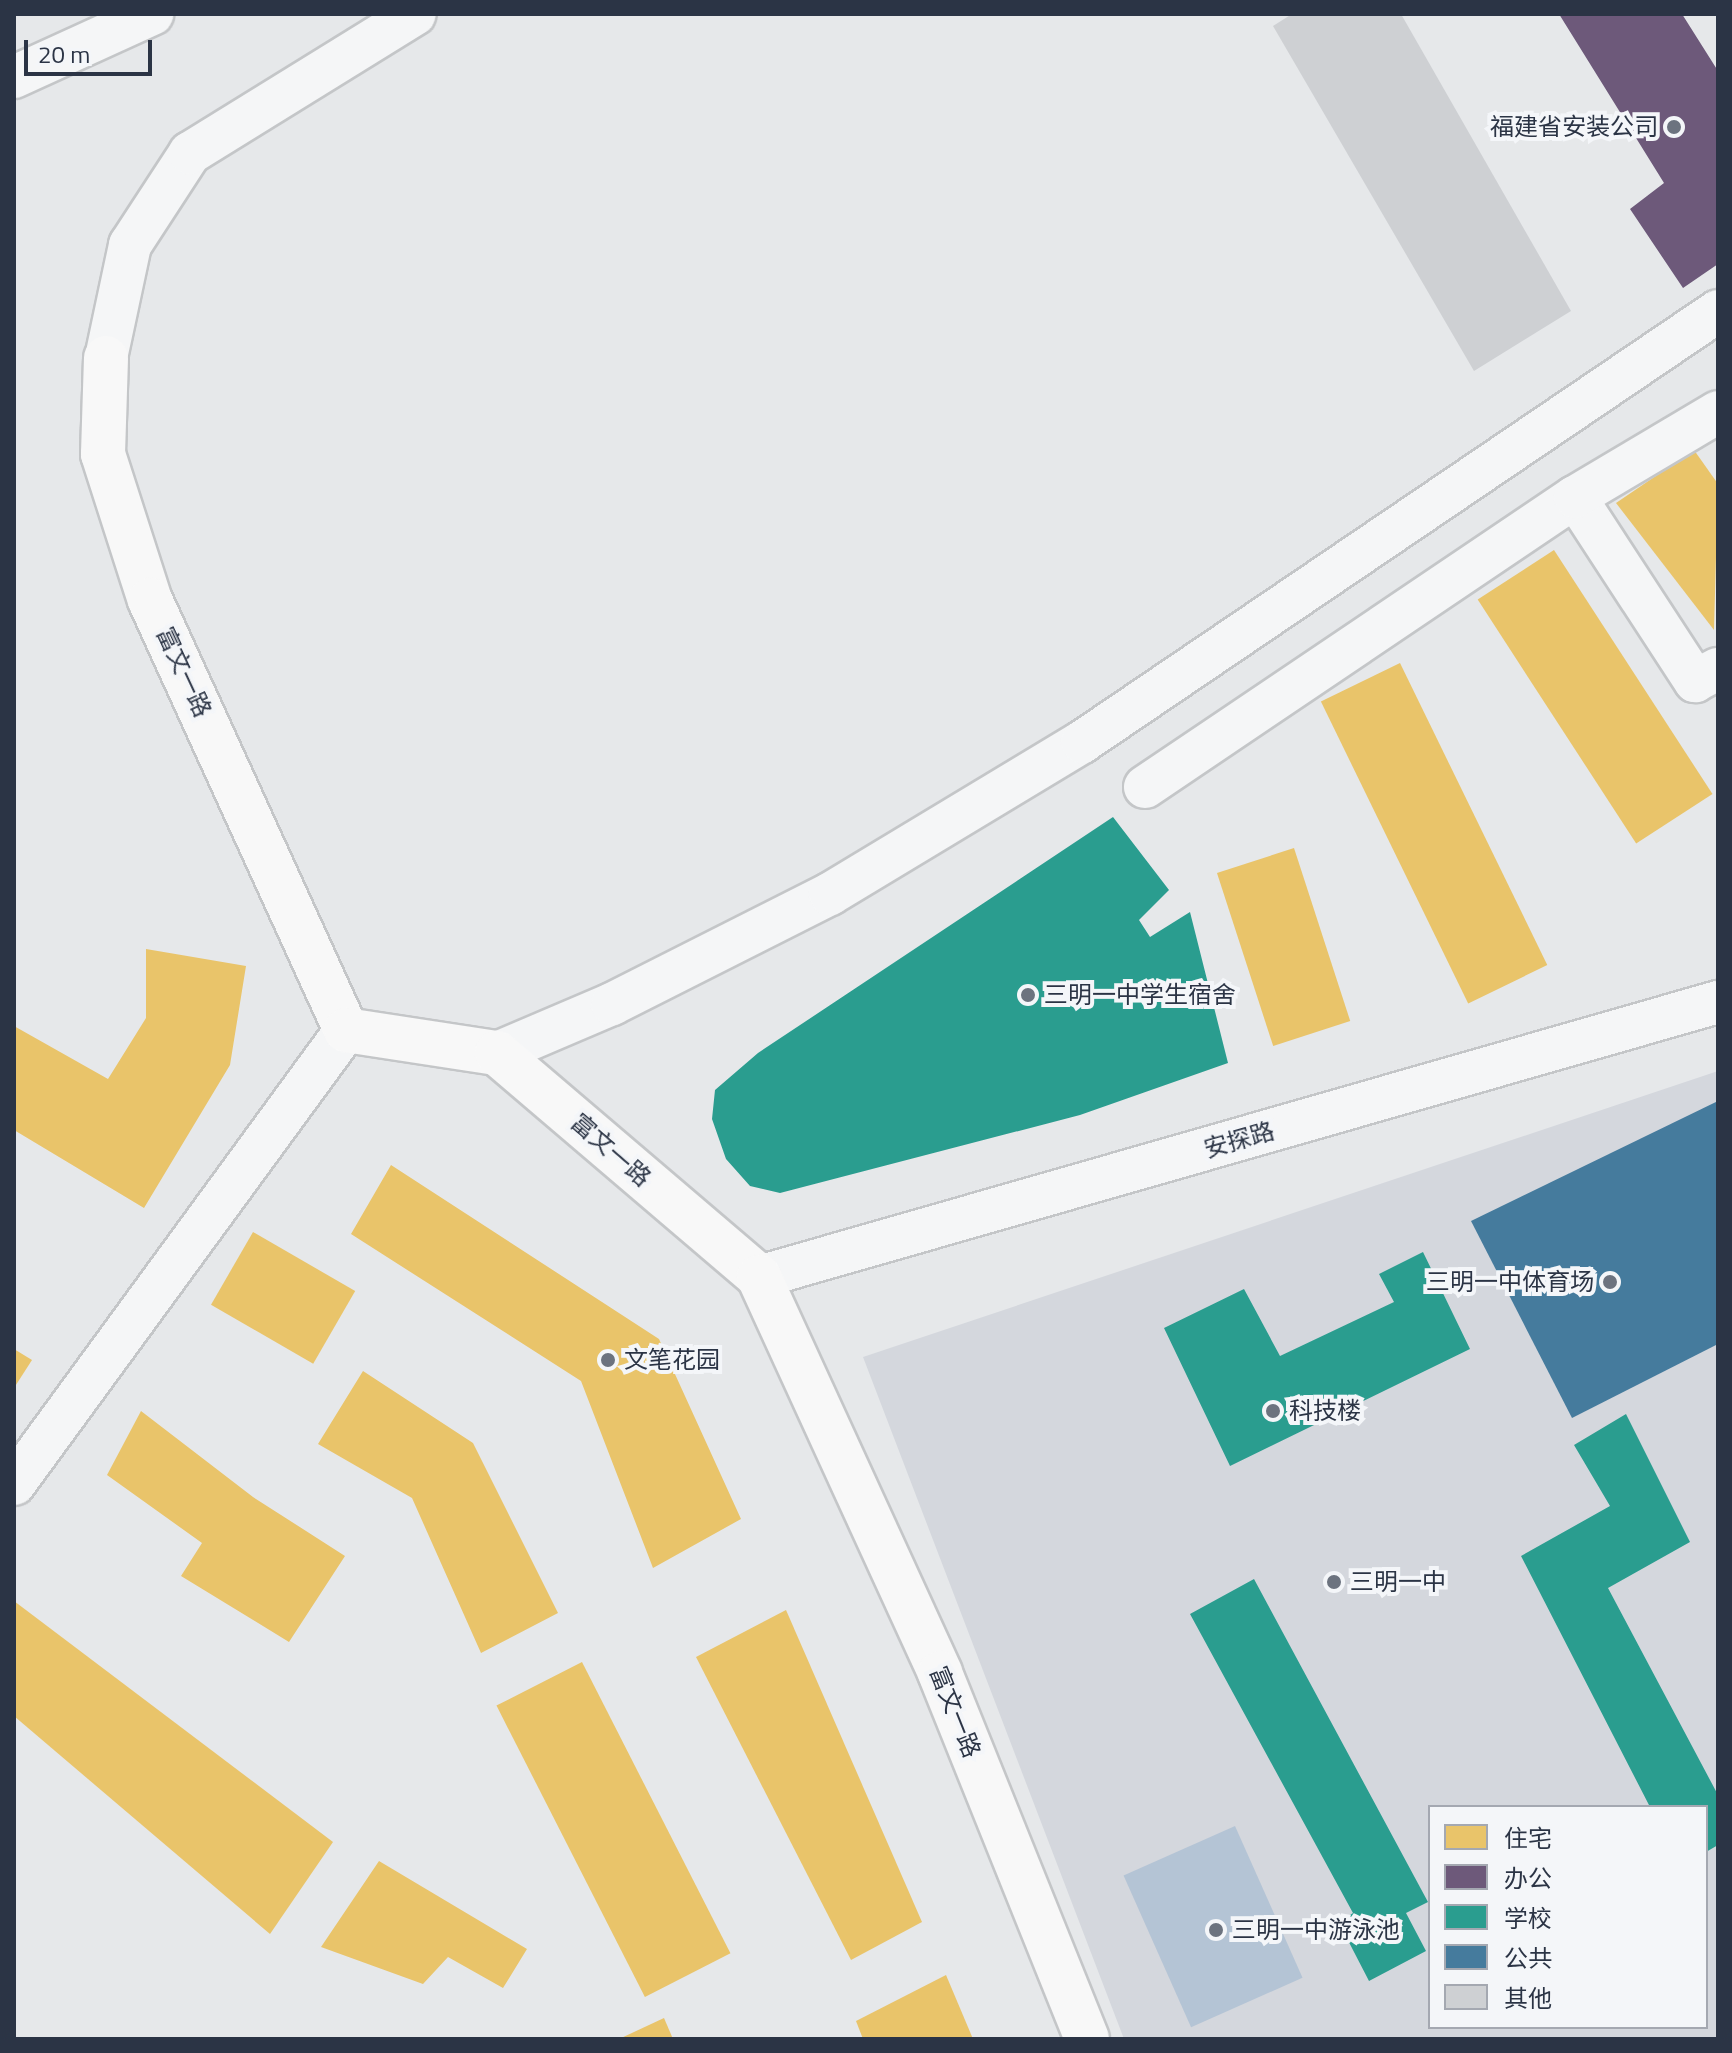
<!DOCTYPE html>
<html>
<head>
<meta charset="utf-8">
<style>
  body { margin:0 }
  #map { position:relative; width:1732px; height:2053px; overflow:hidden; background:#e6e8ea; font-family:"Titillium Web","Noto Sans SC",sans-serif }
  div>[style] { position:absolute }
  [style*='--x'] { left:calc(var(--x)*1px); top:calc(var(--y)*1px); width:calc(var(--w)*1px); rotate:calc(var(--a)*1deg) }
  .built>* { inset:0; background:#d4d7dd }
  .water>* { inset:0; background:#b4c4d5; transform-origin:0 0 }
  .homes>* { inset:0; background:#e9c46a; transform-origin:0 0 }
  .offices>* { inset:0; background:#6d597a }
  .schools>* { inset:0; background:#2a9d8f }
  .public>* { inset:0; background:#457b9d }
  .building>* { inset:0; background:#ced0d3 }
  .roads { filter:drop-shadow(2px 0 #c4c6c8) drop-shadow(-2px 0 #c4c6c8) drop-shadow(0 2px #c4c6c8) drop-shadow(0 -2px #c4c6c8) }
  .street>* { height:42px; margin:-21px; padding:0 21px; transform-origin:21px; border-radius:21px; background:#f5f6f7 }
  .secondary>* { height:44px; margin:-22px; padding:0 22px; transform-origin:22px; border-radius:22px; background:#f8f8f8 }
  .dots>* { width:22px; height:22px; translate:-50% -50%; box-sizing:border-box; border:4px solid #f4f6f9; border-radius:50% }
  span { translate:-50% -50%; white-space:nowrap; text-align:center; line-height:1.15; -webkit-text-stroke:8px #f4f6f9; paint-order:stroke }
  .poi-label { font-size:24px; color:#2b3445 }
  .right { translate:-100% -50%; text-align:right }
  .left { translate:0 -50%; text-align:left }
  .street-label { font-size:24px; color:#2b3445 }
  .frame { position:absolute; inset:0; border:16px solid #2b3445; pointer-events:none }
  .legend { position:absolute; left:1428px; top:1805px; width:280px; height:224px; box-sizing:border-box; background:#f4f6f9; border:2px solid #a4a8b1; margin:0; padding:10px 14px; list-style:none; font-size:24px; color:#2b3445 }
  .legend li { display:flex; align-items:center; gap:16px; height:40px }
  .legend b { width:40px; border:2px solid #a4a8b1 }
  .scale { position:absolute; left:24px; top:40px; width:128px; height:36px; box-sizing:border-box; border:4px solid #2b3445; border-top:0; padding-left:10px; font-size:24px; line-height:28px; white-space:nowrap; color:#2b3445; -webkit-text-stroke:6px #f4f6f9; paint-order:stroke }
</style>
</head>
<body>
<div id="map">
  <div class="built">
    <i style="clip-path:polygon(evenodd,1718px 1071px,1718px 2039px,1124px 2039px,863px 1357px,1718px 1071px,1430px 1807px,1706px 1807px,1706px 2027px,1430px 2027px,1430px 1807px)"></i>
  </div>
  <div class="water">
    <i style="left:1235px;top:1826px;width:166px;height:122px;rotate:66deg"></i>
  </div>
  <div class="homes">
    <i style="clip-path:polygon(1694px 450px,1718px 484px,1714px 630px,1616px 503px)"></i>
    <i style="left:1554px;top:550px;width:291px;height:91px;rotate:57deg"></i>
    <i style="left:1400px;top:663px;width:336px;height:88px;rotate:64deg"></i>
    <i style="left:1294px;top:848px;width:182px;height:81px;rotate:72deg"></i>
    <i style="clip-path:polygon(146px 949px,246px 966px,230px 1065px,144px 1208px,14px 1130px,14px 1026px,108px 1079px,146px 1018px)"></i>
    <i style="clip-path:polygon(391px 1165px,659px 1339px,741px 1519px,653px 1568px,581px 1381px,351px 1234px)"></i>
    <i style="left:253px;top:1232px;width:118px;height:84px;rotate:30deg"></i>
    <i style="clip-path:polygon(14px 1349px,32px 1360px,14px 1388px)"></i>
    <i style="clip-path:polygon(363px 1371px,473px 1443px,558px 1613px,481px 1653px,412px 1498px,318px 1444px)"></i>
    <i style="clip-path:polygon(141px 1411px,253px 1497px,345px 1556px,289px 1642px,181px 1576px,202px 1543px,107px 1475px)"></i>
    <i style="clip-path:polygon(14px 1601px,333px 1842px,270px 1934px,14px 1716px)"></i>
    <i style="clip-path:polygon(786px 1610px,922px 1922px,851px 1960px,696px 1657px)"></i>
    <i style="left:582px;top:1662px;width:327px;height:96px;rotate:63deg"></i>
    <i style="clip-path:polygon(379px 1861px,527px 1949px,503px 1988px,448px 1957px,423px 1984px,321px 1947px)"></i>
    <i style="clip-path:polygon(946px 1975px,973px 2039px,863px 2039px,856px 2021px)"></i>
    <i style="clip-path:polygon(664px 2018px,673px 2039px,619px 2039px)"></i>
  </div>
  <div class="offices">
    <i style="clip-path:polygon(1559px 14px,1682px 14px,1718px 71px,1718px 264px,1683px 288px,1630px 209px,1664px 183px)"></i>
  </div>
  <div class="schools">
    <i style="clip-path:polygon(1113px 817px,1169px 890px,1139px 920px,1150px 937px,1190px 912px,1228px 1063px,1080px 1115px,780px 1193px,750px 1186px,726px 1159px,712px 1119px,715px 1090px,758px 1053px)"></i>
    <i style="clip-path:polygon(1423px 1252px,1470px 1349px,1230px 1466px,1164px 1328px,1244px 1289px,1280px 1356px,1394px 1302px,1379px 1274px)"></i>
    <i style="clip-path:polygon(1626px 1414px,1690px 1542px,1608px 1588px,1718px 1795px,1718px 1845px,1706px 1852px,1706px 1807px,1650px 1807px,1521px 1556px,1610px 1506px,1574px 1445px)"></i>
    <i style="clip-path:polygon(1254px 1579px,1428px 1902px,1406px 1913px,1426px 1951px,1369px 1981px,1339px 1923px,1353px 1913px,1190px 1614px)"></i>
  </div>
  <div class="public">
    <i style="clip-path:polygon(1718px 1101px,1718px 1344px,1572px 1418px,1471px 1221px)"></i>
  </div>
  <div class="building">
    <i style="clip-path:polygon(1292px 14px,1401px 14px,1571px 311px,1474px 371px,1273px 26px)"></i>
  </div>
  <div class="roads">
    <div class="street">
      <i style="--x:14;--y:77;--w:152;--a:-24.5"></i>
      <i style="--x:106;--y:358;--w:116;--a:-78"></i>
      <i style="--x:130;--y:245;--w:110;--a:-56.9"></i>
      <i style="--x:190;--y:153;--w:264;--a:-31.7"></i>
      <i style="--x:1575;--y:497;--w:220;--a:56.9"></i>
      <i style="--x:1695;--y:681;--w:26;--a:-28"></i>
      <i style="--x:1145;--y:787;--w:519;--a:-34"></i>
      <i style="--x:1575;--y:497;--w:166;--a:-30.7"></i>
      <i style="--x:497;--y:1053;--w:125;--a:-23.1"></i>
      <i style="--x:612;--y:1004;--w:244;--a:-26.8"></i>
      <i style="--x:830;--y:894;--w:294;--a:-31.1"></i>
      <i style="--x:1082;--y:742;--w:768;--a:-34.12"></i>
      <i style="--x:759;--y:1277;--w:998;--a:-16"></i>
      <i style="--x:14;--y:1484;--w:562;--a:-53.82"></i>
    </div>
    <div class="secondary">
      <i style="--x:106;--y:358;--w:96;--a:91.8"></i>
      <i style="--x:103;--y:454;--w:153;--a:72.2"></i>
      <i style="--x:150;--y:600;--w:473;--a:65.5"></i>
      <i style="--x:346;--y:1030;--w:153;--a:8.7"></i>
      <i style="--x:497;--y:1053;--w:345;--a:40.5"></i>
      <i style="--x:759;--y:1277;--w:435;--a:65.4"></i>
      <i style="--x:940;--y:1673;--w:394;--a:68.1"></i>
    </div>
  </div>
  <div class="dots">
    <i style="left:1674px;top:127px;background:#6c737f"></i>
    <i style="left:1028px;top:995px;background:#6c737f"></i>
    <i style="left:1610px;top:1282px;background:#6c737f"></i>
    <i style="left:608px;top:1360px;background:#6c737f"></i>
    <i style="left:1273px;top:1411px;background:#6c737f"></i>
    <i style="left:1334px;top:1582px;background:#6c737f"></i>
    <i style="left:1216px;top:1930px;background:#6c737f"></i>
  </div>
  <div class="poi-label">
    <span class="right" style="left:1658px;top:127px">福建省安装公司</span>
    <span class="left" style="left:1044px;top:995px">三明一中学生宿舍</span>
    <span class="right" style="left:1594px;top:1282px">三明一中体育场</span>
    <span class="left" style="left:624px;top:1360px">文笔花园</span>
    <span class="left" style="left:1289px;top:1411px">科技楼</span>
    <span class="left" style="left:1350px;top:1582px">三明一中</span>
    <span class="left" style="left:1232px;top:1930px">三明一中游泳池</span>
  </div>
  <div class="street-label">
    <span style="left:184px;top:672px;rotate:65deg">富文一路</span>
    <span style="left:1239px;top:1140px;rotate:-16deg">安探路</span>
    <span style="left:611px;top:1150px;rotate:41deg">富文一路</span>
    <span style="left:955px;top:1712px;rotate:68deg">富文一路</span>
  </div>
  <div class="frame"></div>
  <ul class="legend">
  <li><b style="height:22px;background:#e9c46a"></b>住宅</li>
  <li><b style="height:22px;background:#6d597a"></b>办公</li>
  <li><b style="height:22px;background:#2a9d8f"></b>学校</li>
  <li><b style="height:22px;background:#457b9d"></b>公共</li>
  <li><b style="height:22px;background:#ced0d3"></b>其他</li>
  </ul>
  <div class="scale">20 m</div>
</div>
</body>
</html>
